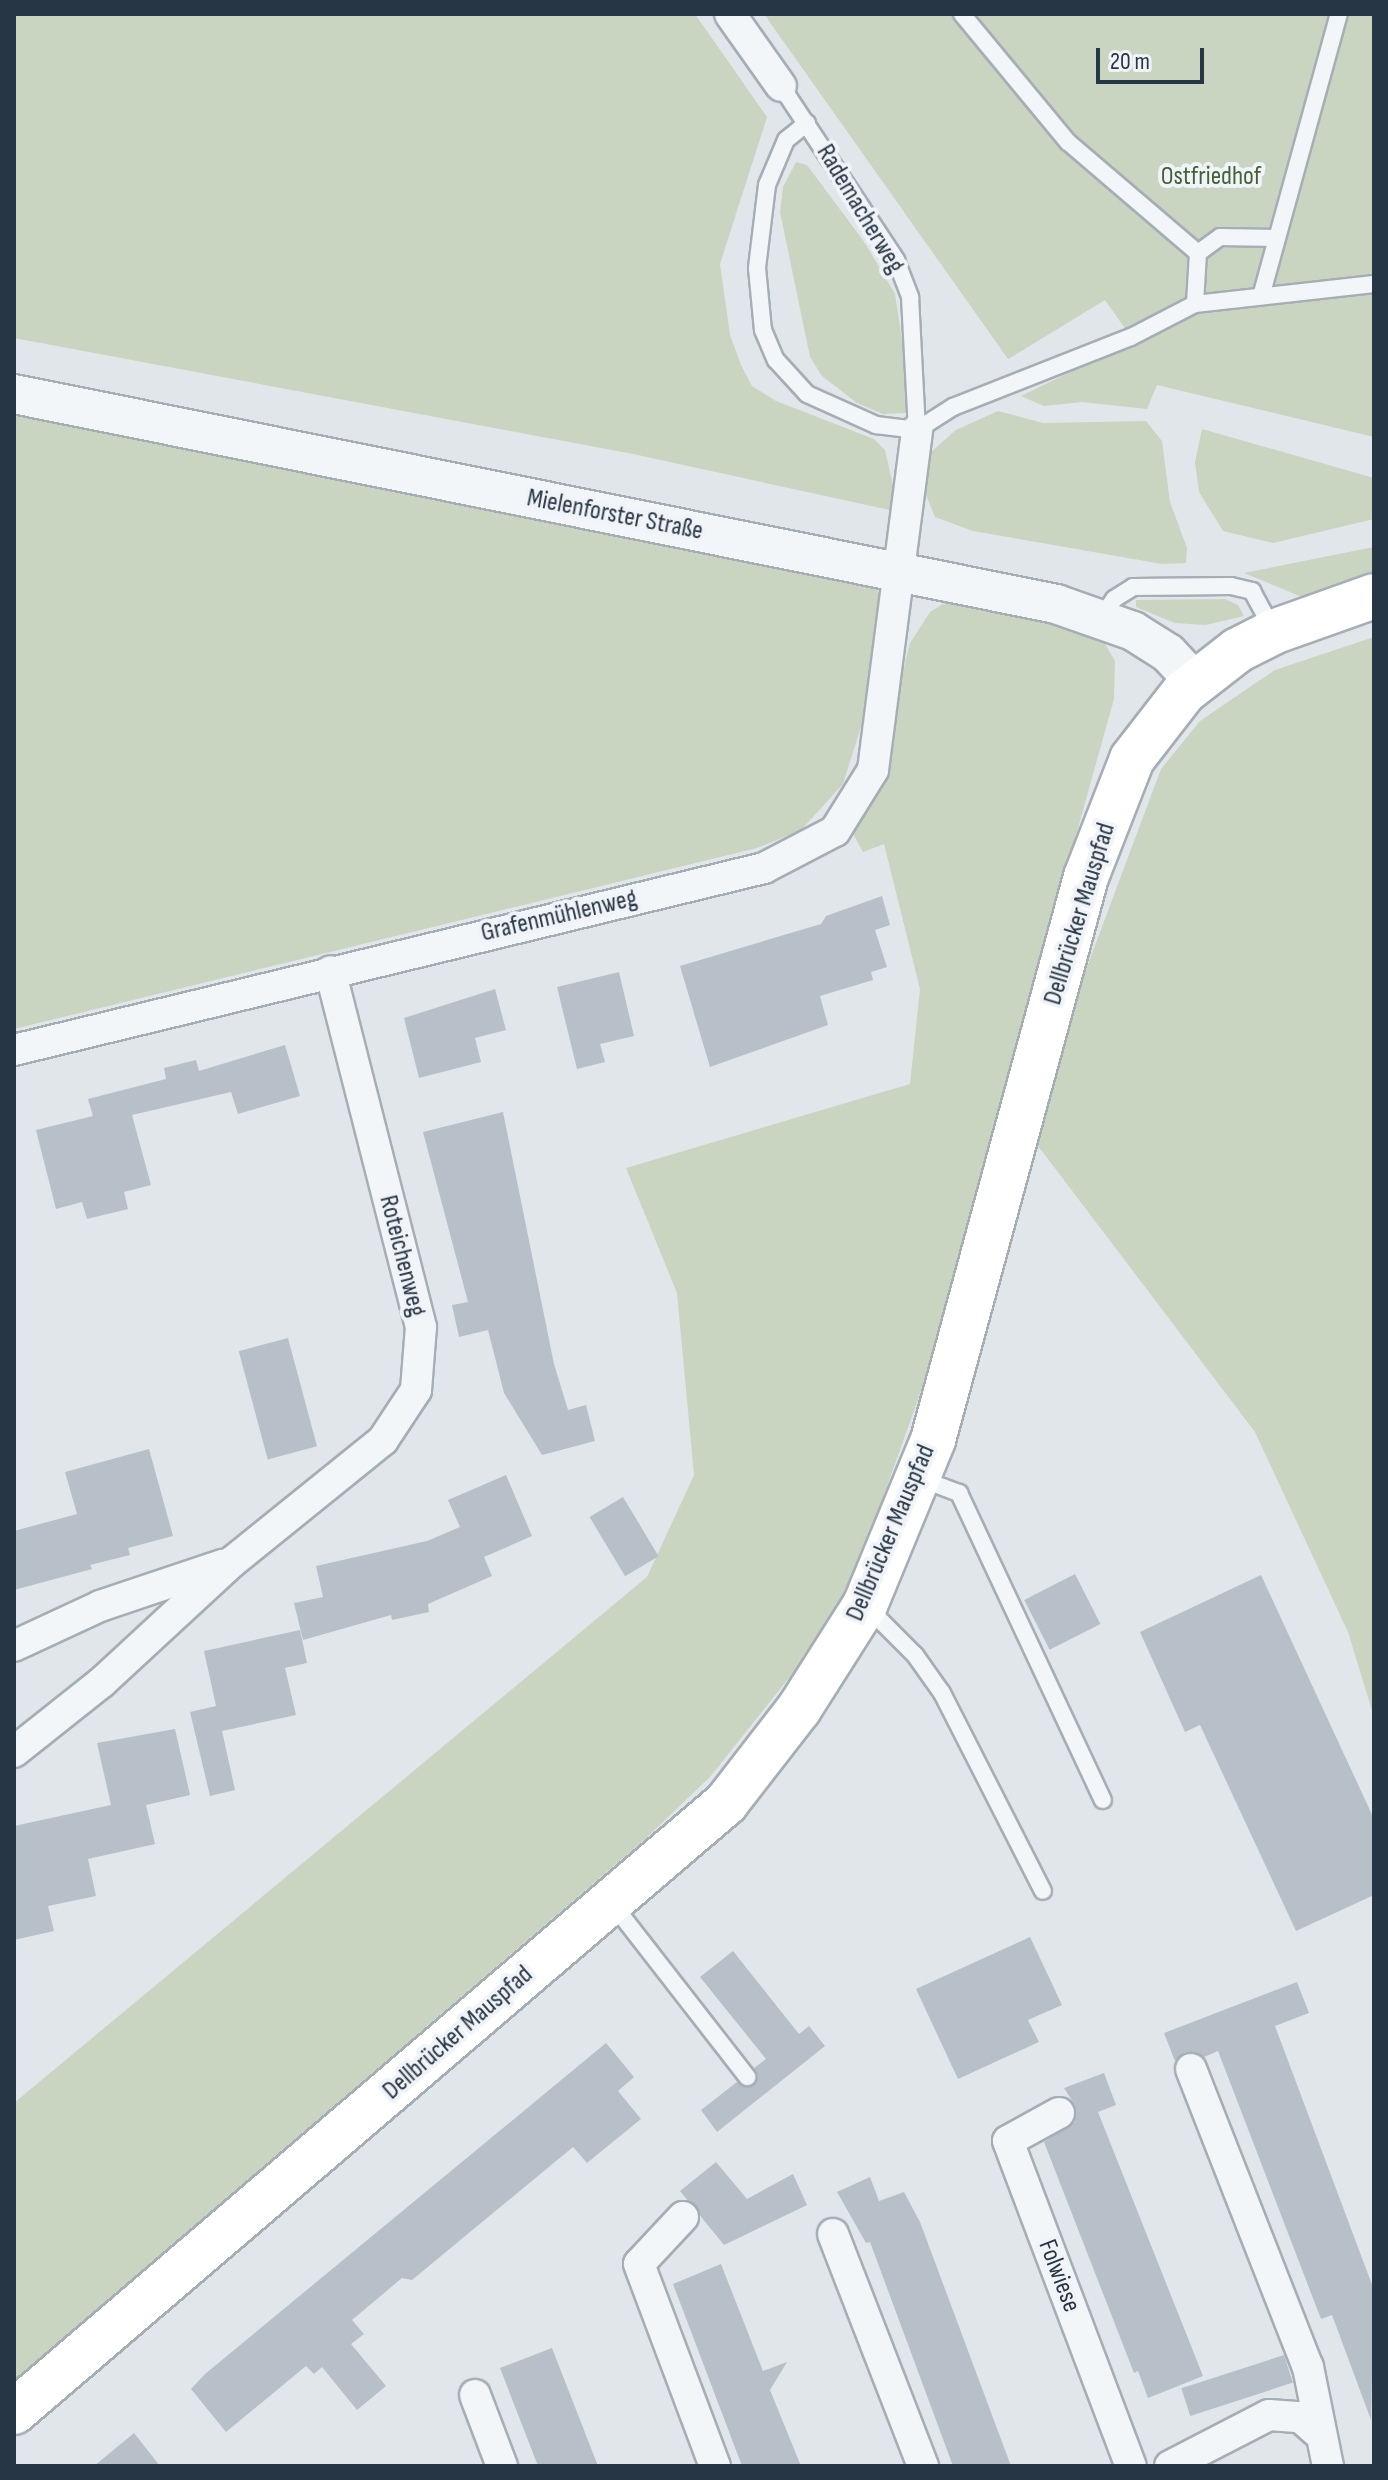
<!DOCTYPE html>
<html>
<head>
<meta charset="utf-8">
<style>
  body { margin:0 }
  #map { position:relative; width:1388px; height:2480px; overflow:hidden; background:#e0e6ea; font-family:"Sofia Sans Condensed",sans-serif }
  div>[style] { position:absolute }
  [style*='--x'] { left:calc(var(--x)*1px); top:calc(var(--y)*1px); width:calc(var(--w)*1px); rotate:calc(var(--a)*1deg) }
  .green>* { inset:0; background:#c9d5c0 }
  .building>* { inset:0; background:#b7c0c9; transform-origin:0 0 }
  .roads { filter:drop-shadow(2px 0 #a5aeb5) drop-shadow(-2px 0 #a5aeb5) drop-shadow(0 2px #a5aeb5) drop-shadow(0 -2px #a5aeb5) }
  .service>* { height:16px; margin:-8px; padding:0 8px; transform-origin:8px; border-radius:8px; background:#f3f6f8 }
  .minor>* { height:30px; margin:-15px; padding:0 15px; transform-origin:15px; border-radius:15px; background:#f3f6f8 }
  .tertiary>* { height:38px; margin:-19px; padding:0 19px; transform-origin:19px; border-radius:19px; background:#f3f6f8 }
  .secondary>* { height:44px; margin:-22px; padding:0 22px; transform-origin:22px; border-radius:22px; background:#fff }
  span { translate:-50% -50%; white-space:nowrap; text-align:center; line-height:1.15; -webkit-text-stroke:8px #f0f4f8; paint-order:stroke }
  .park-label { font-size:26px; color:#436133 }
  .street-label { font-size:26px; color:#273644 }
  .frame { position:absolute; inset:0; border:16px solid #273644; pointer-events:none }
  .scale { position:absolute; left:1096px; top:48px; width:108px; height:36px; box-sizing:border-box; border:4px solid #273644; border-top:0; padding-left:10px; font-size:24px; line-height:28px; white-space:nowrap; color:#273644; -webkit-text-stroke:6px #f0f4f8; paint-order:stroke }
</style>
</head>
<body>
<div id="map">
  <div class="green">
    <i style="clip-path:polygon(14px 14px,695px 14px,767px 117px,720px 264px,730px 335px,741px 365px,752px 386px,776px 401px,874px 439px,885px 450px,899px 512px,633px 454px,14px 338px)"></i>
    <i style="clip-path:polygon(764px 14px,1374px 14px,1374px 437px,1157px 385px,1147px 409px,1082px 402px,1044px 406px,1021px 396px,1134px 341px,1105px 300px,1008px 359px)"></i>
    <i style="clip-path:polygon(796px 162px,807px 165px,865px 243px,895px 294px,909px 386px,906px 413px,883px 414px,857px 403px,822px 376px,810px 357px,780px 212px,783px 187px)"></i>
    <i style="clip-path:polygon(998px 411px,1043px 423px,1146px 421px,1162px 441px,1170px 502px,1187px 548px,1186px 563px,1162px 564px,973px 531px,935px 517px,922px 485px,923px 468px,931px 452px,956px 430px)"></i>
    <i style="clip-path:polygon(14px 415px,872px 586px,881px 594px,876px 679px,843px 784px,801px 830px,757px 848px,14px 1029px)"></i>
    <i style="clip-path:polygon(1202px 429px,1374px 478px,1374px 519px,1273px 543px,1223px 531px,1199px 492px,1195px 462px)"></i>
    <i style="clip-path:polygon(1374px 547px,1374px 573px,1302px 597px,1244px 573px)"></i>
    <i style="clip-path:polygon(1225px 599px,1238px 605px,1244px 616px,1206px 625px,1175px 623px,1136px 607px,1136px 600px)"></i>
    <i style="clip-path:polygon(946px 602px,1098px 632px,1115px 661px,1114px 699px,921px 1391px,860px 1562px,816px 1644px,710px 1777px,644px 1840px,14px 2380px,14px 2103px,647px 1577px,694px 1475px,677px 1293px,626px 1168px,910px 1084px,920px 989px,884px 844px,863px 852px,847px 823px,880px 763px,910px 643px,930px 612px)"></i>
    <i style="clip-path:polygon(1374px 637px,1374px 1717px,1348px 1632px,1255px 1432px,1026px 1130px,1161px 769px,1200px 721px,1275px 670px)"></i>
  </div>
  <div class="building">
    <i style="clip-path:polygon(882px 896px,890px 925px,875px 930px,887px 967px,871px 972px,873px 980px,820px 996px,828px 1025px,710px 1067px,680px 966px,821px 924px,826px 916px)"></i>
    <i style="clip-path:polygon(619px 972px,634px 1036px,600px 1044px,605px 1062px,577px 1069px,557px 987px)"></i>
    <i style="clip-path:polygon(495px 989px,506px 1030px,475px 1038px,481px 1062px,419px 1078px,404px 1018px)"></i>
    <i style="clip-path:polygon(285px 1045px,300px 1096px,238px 1114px,231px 1092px,132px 1115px,151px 1185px,124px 1192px,128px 1209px,87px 1219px,82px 1202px,56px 1209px,36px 1130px,93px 1116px,88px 1099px,166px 1079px,164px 1068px,196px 1060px,199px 1071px)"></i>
    <i style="clip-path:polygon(503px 1112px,554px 1364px,568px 1410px,586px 1405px,595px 1441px,542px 1455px,504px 1393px,488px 1330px,459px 1337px,452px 1305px,468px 1302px,423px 1132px)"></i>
    <i style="left:288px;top:1338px;width:112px;height:51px;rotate:75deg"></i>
    <i style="clip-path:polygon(149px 1449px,173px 1536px,128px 1548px,130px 1555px,90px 1565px,92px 1569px,14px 1590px,14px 1531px,77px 1514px,65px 1472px)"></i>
    <i style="clip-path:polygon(506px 1475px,532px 1536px,484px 1557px,492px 1576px,428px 1604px,429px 1612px,392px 1620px,391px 1615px,303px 1640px,294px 1603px,323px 1597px,316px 1566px,427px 1541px,460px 1527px,448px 1500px)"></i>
    <i style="left:623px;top:1497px;width:69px;height:39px;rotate:59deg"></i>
    <i style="left:1075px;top:1574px;width:56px;height:57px;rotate:63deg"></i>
    <i style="clip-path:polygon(1261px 1575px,1374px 1819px,1374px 1895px,1296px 1931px,1200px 1725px,1185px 1732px,1140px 1632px)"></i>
    <i style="clip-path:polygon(300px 1630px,307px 1663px,285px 1668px,296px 1715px,222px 1731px,235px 1790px,210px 1796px,190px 1712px,216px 1706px,204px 1651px)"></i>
    <i style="clip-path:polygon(175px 1729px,190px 1795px,146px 1805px,155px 1844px,88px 1859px,96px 1896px,48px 1906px,54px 1931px,14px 1940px,14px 1826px,111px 1805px,97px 1743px)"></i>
    <i style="clip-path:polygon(1030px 1937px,1062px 2005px,1028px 2020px,1039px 2042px,958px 2079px,916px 1989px)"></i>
    <i style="clip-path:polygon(733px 1951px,799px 2034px,809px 2026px,825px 2046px,717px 2132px,701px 2110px,737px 2082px,753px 2086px,758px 2076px,754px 2068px,766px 2059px,700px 1977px)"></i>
    <i style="clip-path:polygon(1297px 1982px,1309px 2013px,1275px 2026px,1374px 2290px,1371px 2420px,1332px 2315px,1321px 2319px,1218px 2051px,1204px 2057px,1185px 2052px,1175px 2061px,1164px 2033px)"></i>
    <i style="clip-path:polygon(606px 2043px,634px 2077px,618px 2091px,641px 2119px,587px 2163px,573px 2147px,412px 2280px,402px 2278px,352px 2320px,364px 2334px,351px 2344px,386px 2386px,357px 2410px,322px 2367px,314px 2374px,306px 2366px,226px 2432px,191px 2389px,205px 2374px)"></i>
    <i style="clip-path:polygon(1104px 2073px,1116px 2105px,1098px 2112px,1203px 2376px,1148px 2398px,1138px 2371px,1134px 2373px,1044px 2142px,1075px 2122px,1075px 2105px,1064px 2088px)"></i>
    <i style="clip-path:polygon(716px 2162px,747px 2199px,793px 2174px,807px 2205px,724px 2245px,680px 2191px)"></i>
    <i style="clip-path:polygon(870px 2177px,879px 2201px,904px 2192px,920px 2222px,1011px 2466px,953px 2466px,870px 2242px,866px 2243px,837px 2192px)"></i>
    <i style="clip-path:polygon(721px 2264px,763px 2371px,787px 2362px,770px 2390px,801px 2466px,742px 2466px,673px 2284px)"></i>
    <i style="clip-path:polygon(552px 2348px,589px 2443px,598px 2466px,538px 2466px,500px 2368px)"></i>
    <i style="left:1284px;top:2355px;width:29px;height:108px;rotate:72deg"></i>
    <i style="clip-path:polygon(134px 2433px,160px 2466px,94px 2466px)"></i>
  </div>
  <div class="roads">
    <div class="service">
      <i style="--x:962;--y:14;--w:166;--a:50.4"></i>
      <i style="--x:1068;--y:142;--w:171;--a:40.5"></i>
      <i style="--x:1198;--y:253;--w:51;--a:93.4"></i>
      <i style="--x:781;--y:86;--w:209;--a:56.5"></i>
      <i style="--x:896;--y:260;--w:40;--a:69"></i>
      <i style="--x:910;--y:297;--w:133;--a:87"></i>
      <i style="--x:807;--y:123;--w:27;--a:141"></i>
      <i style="--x:786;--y:140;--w:49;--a:112.9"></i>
      <i style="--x:767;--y:185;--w:84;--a:96.9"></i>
      <i style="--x:757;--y:268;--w:62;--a:84.5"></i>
      <i style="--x:763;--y:330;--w:33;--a:67"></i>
      <i style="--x:776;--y:360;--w:46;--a:47.6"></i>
      <i style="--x:807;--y:394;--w:76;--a:24.2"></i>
      <i style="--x:876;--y:425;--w:41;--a:7"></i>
      <i style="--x:917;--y:430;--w:43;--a:-32.6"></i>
      <i style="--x:953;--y:407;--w:191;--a:-21.5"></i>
      <i style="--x:1131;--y:337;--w:72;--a:-27.3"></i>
      <i style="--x:1195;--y:304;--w:180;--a:-6.4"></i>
      <i style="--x:1198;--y:253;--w:27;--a:-36"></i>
      <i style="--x:1220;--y:237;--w:57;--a:1"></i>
      <i style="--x:1262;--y:293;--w:289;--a:-74.6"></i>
      <i style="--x:1102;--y:617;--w:22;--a:-56"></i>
      <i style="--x:1114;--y:599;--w:22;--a:-32"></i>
      <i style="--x:1133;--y:587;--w:98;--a:-0.6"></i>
      <i style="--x:1231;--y:586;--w:22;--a:13"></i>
      <i style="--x:1252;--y:591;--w:44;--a:61.7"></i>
      <i style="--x:919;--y:1478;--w:43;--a:20.6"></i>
      <i style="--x:959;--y:1493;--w:339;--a:64.9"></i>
      <i style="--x:866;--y:1606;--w:69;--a:45"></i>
      <i style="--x:915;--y:1655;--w:47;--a:54.6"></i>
      <i style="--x:942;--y:1693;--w:222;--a:63"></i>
      <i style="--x:611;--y:1902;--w:222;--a:52.1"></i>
    </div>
    <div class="minor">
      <i style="--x:730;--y:14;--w:88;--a:54.7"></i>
      <i style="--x:14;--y:1050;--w:772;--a:-13.64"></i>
      <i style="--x:764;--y:868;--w:80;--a:-27.5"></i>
      <i style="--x:835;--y:831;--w:72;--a:-58.1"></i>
      <i style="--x:873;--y:770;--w:343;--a:-82.6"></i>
      <i style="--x:14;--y:1646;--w:95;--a:-24.9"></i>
      <i style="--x:100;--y:1606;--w:129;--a:-18.6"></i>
      <i style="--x:14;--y:1752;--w:112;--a:-38.5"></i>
      <i style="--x:102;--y:1682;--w:177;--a:-42.7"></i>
      <i style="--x:232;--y:1562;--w:194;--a:-38.9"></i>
      <i style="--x:383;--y:1440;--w:60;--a:-56.6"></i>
      <i style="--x:416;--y:1390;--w:63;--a:-85.5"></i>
      <i style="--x:421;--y:1327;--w:367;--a:-104.3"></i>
      <i style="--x:1191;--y:2069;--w:320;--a:68.6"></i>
      <i style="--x:1308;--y:2367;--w:101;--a:78.6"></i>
      <i style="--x:1059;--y:2113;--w:58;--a:151.2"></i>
      <i style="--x:1008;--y:2141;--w:347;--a:69.3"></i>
      <i style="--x:683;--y:2217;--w:64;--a:133.1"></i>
      <i style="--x:639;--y:2264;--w:216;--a:69.4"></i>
      <i style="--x:833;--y:2234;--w:249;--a:68.8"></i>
      <i style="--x:475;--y:2395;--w:76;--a:69.2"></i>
      <i style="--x:1170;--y:2466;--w:111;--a:-27.3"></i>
      <i style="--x:1269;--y:2415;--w:31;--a:4"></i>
      <i style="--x:1300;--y:2417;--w:23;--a:41"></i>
    </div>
    <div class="tertiary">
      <i style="--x:14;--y:394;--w:1063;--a:11.39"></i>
      <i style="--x:1056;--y:604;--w:82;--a:19.3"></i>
      <i style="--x:1133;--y:631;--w:41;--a:32.2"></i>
      <i style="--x:1168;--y:653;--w:40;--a:47"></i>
    </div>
    <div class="secondary">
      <i style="--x:14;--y:2412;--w:937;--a:-40.54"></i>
      <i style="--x:726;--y:1803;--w:119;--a:-52.2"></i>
      <i style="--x:799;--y:1709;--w:123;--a:-57.6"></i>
      <i style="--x:865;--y:1605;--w:178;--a:-67.6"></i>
      <i style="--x:933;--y:1440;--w:583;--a:-74.8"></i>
      <i style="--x:1086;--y:877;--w:127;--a:-68.7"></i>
      <i style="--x:1132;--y:759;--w:85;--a:-52.2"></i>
      <i style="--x:1184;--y:692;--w:68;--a:-37.9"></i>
      <i style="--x:1238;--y:650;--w:39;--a:-27"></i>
      <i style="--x:1273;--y:632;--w:107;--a:-19.6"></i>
    </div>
  </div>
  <div class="park-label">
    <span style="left:1211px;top:177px">Ostfriedhof</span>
  </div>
  <div class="street-label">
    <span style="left:860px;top:209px;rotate:59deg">Rademacherweg</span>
    <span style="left:615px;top:515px;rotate:11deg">Mielenforster Straße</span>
    <span style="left:1080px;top:914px;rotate:-73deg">Dellbrücker Mauspfad</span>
    <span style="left:559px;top:916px;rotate:-13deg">Grafenmühlenweg</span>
    <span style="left:402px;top:1256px;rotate:76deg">Roteichenweg</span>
    <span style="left:891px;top:1533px;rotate:-67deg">Dellbrücker Mauspfad</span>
    <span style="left:458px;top:2033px;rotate:-41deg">Dellbrücker Mauspfad</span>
    <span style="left:1059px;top:2276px;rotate:69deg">Folwiese</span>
  </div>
  <div class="frame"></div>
  <div class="scale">20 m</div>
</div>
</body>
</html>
